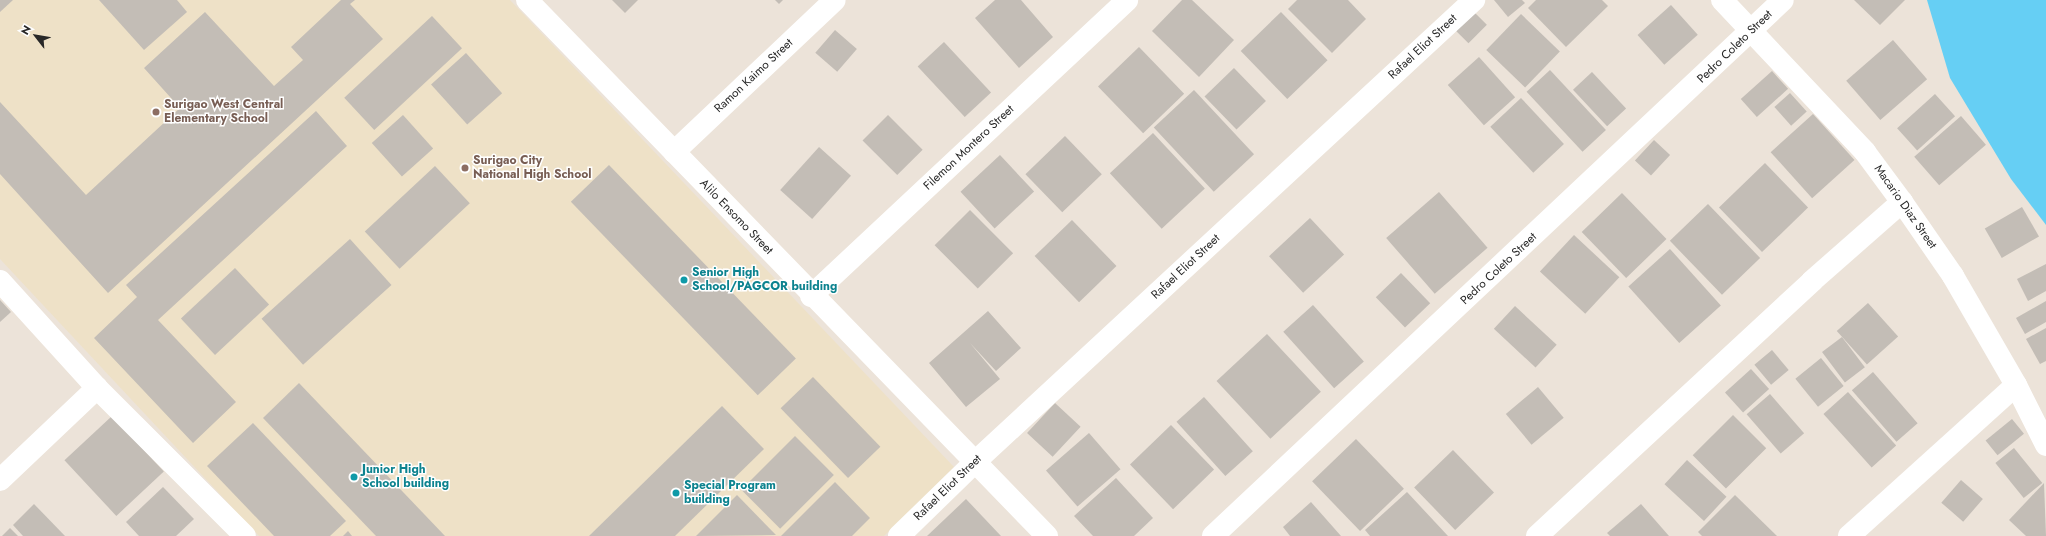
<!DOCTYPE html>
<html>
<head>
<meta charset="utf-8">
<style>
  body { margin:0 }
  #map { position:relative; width:2046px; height:536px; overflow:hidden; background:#ece3d9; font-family:Jost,sans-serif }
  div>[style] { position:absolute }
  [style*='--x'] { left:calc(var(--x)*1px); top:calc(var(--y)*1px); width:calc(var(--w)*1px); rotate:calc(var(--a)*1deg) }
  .education>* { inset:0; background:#eee1c7 }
  .water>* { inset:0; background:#66cff4 }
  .building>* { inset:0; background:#c3bdb6; transform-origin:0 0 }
  .street>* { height:22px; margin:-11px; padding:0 11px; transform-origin:11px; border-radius:11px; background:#fff }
  .dots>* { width:11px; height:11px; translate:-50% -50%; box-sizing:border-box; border:2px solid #fff; border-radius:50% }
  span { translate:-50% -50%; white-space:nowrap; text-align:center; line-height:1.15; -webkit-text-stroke:3px #fff; paint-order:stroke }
  .street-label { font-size:12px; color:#282828 }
  .education-label { font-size:12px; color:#785e54; font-weight:700 }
  .left { translate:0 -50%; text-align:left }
  .culture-label { font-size:12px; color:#0d838f; font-weight:700 }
  .north { position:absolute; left:16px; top:16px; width:40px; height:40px; -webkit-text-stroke:3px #fff; paint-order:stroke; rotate:301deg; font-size:11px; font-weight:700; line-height:16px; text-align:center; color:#282828 }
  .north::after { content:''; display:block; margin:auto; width:14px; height:18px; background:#282828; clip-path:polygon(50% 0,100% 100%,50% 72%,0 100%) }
</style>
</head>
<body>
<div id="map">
  <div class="education">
    <i style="clip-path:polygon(0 0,510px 0,954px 467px,884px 536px,259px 536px,0 259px)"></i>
  </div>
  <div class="water">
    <i style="clip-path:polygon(1927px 0,2046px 0,2046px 225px,2011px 179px,1950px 78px)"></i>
  </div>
  <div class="building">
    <i style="clip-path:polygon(0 0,13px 0,0 12px)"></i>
    <i style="clip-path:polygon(99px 0,177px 0,187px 12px,144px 50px)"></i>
    <i style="clip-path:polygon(341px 0,355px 0,350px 4px,383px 39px,108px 293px,0 174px,0 102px,86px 195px,180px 108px,144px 68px,205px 12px,274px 86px,303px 60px,291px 47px)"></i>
    <i style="clip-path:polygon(612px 0,638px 0,625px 13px)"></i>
    <i style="clip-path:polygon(775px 0,783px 0,779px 4px)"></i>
    <i style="clip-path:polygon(995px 0,1021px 0,1053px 37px,1019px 68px,975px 18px)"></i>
    <i style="clip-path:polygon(1182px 0,1192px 0,1234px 40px,1199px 77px,1152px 31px)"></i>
    <i style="clip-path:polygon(1297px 0,1348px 0,1366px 19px,1332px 53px,1288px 9px)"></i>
    <i style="clip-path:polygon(1494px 0,1522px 0,1525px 3px,1508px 17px)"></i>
    <i style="clip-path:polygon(1536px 0,1602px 0,1608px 6px,1566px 47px,1528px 8px)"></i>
    <i style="clip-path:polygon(1854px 0,1905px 0,1880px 25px)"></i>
    <i style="left:1671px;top:5px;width:40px;height:45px;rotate:48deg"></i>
    <i style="left:1472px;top:10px;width:21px;height:26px;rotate:45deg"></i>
    <i style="left:1281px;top:12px;width:67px;height:56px;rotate:46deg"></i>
    <i style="left:1521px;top:14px;width:54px;height:50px;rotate:44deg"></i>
    <i style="left:432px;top:16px;width:44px;height:120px;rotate:47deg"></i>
    <i style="left:835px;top:30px;width:29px;height:30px;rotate:41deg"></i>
    <i style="left:1893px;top:40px;width:52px;height:62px;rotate:49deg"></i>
    <i style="left:944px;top:42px;width:69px;height:36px;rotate:47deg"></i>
    <i style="left:1139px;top:47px;width:65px;height:57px;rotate:46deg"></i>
    <i style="left:466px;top:53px;width:54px;height:47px;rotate:48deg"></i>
    <i style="left:1479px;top:57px;width:54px;height:42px;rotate:48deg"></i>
    <i style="left:1234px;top:68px;width:46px;height:41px;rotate:46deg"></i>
    <i style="left:1550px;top:70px;width:82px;height:32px;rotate:47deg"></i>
    <i style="left:1772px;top:71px;width:24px;height:42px;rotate:48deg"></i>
    <i style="left:1592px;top:72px;width:50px;height:26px;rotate:47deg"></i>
    <i style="left:1194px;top:90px;width:88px;height:55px;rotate:47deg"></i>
    <i style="left:1790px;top:93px;width:25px;height:21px;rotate:48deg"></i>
    <i style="left:1935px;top:94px;width:30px;height:51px;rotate:48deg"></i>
    <i style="left:1521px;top:98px;width:63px;height:42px;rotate:47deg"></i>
    <i style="clip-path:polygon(316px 111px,347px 146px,158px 320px,236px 402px,193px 443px,94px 338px,137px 297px,126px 285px)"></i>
    <i style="left:1813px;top:114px;width:62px;height:57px;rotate:48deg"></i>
    <i style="left:403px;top:115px;width:45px;height:42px;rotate:48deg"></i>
    <i style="left:888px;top:115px;width:49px;height:36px;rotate:45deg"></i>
    <i style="left:1961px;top:116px;width:38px;height:62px;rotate:49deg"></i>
    <i style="left:1153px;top:133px;width:76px;height:59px;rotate:47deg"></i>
    <i style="left:1065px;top:136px;width:53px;height:55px;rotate:46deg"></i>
    <i style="left:1654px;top:140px;width:22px;height:28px;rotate:43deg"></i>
    <i style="left:819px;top:147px;width:43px;height:58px;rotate:42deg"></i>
    <i style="left:1000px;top:155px;width:50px;height:54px;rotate:47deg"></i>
    <i style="left:1765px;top:163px;width:62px;height:64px;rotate:46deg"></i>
    <i style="left:609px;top:165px;width:269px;height:53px;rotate:46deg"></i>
    <i style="left:435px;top:166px;width:51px;height:96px;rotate:47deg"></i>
    <i style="left:1439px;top:192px;width:74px;height:70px;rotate:49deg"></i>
    <i style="left:1622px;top:193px;width:64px;height:56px;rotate:46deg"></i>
    <i style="left:1708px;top:204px;width:75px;height:53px;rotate:46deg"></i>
    <i style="left:2022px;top:207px;width:34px;height:43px;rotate:60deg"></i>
    <i style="left:970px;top:210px;width:61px;height:50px;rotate:45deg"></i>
    <i style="left:1310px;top:218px;width:50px;height:56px;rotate:47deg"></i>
    <i style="left:1072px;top:220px;width:64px;height:52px;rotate:46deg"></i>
    <i style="left:1574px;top:235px;width:62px;height:50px;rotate:43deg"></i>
    <i style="left:350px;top:239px;width:62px;height:119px;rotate:48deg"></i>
    <i style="left:1670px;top:249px;width:76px;height:56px;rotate:48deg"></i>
    <i style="clip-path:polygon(2046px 264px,2046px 291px,2028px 301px,2017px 279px)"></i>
    <i style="left:235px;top:268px;width:50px;height:74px;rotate:47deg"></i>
    <i style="left:1401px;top:273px;width:42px;height:35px;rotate:46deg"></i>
    <i style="clip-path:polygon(0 300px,11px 312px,0 322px)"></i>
    <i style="clip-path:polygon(2046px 301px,2046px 322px,2025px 334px,2016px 318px)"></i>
    <i style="left:1868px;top:303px;width:45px;height:42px;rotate:48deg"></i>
    <i style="left:1313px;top:305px;width:76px;height:40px;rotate:48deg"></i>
    <i style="left:1515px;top:306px;width:57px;height:31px;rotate:43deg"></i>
    <i style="clip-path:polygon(988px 311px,1021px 348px,996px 371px,970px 343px,1000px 379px,966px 407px,929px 363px)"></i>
    <i style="clip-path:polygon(2046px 328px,2046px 361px,2040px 364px,2026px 339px)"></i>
    <i style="left:1267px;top:334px;width:79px;height:69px;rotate:47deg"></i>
    <i style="left:1842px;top:337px;width:38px;height:25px;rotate:53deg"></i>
    <i style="left:1772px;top:350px;width:26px;height:23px;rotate:50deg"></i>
    <i style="left:1821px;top:358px;width:36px;height:33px;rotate:51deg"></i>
    <i style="left:1751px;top:369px;width:27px;height:35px;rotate:48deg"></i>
    <i style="left:1873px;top:372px;width:68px;height:28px;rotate:49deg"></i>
    <i style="left:813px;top:377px;width:97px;height:45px;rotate:46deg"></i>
    <i style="clip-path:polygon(299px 383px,445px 536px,376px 536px,263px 418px)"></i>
    <i style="left:1538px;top:387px;width:40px;height:42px;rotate:50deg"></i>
    <i style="left:1848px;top:392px;width:72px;height:33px;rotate:48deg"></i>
    <i style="left:1770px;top:394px;width:52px;height:31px;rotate:49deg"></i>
    <i style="left:1204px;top:397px;width:73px;height:37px;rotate:48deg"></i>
    <i style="left:1055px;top:403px;width:35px;height:41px;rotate:43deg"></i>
    <i style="clip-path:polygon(722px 406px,764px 449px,675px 536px,589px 536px)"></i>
    <i style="left:1733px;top:415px;width:47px;height:57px;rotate:45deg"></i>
    <i style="left:112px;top:416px;width:76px;height:65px;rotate:47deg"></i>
    <i style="left:2012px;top:419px;width:19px;height:34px;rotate:51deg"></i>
    <i style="clip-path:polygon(253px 423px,346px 521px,330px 536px,274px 536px,207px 466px)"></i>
    <i style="left:1171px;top:425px;width:62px;height:57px;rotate:46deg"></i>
    <i style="left:1089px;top:433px;width:48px;height:57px;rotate:49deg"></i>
    <i style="left:795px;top:436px;width:55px;height:76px;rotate:45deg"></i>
    <i style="left:1356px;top:439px;width:69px;height:61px;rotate:46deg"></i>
    <i style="left:2014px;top:448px;width:45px;height:24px;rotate:51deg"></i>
    <i style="left:1453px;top:450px;width:59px;height:54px;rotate:46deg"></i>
    <i style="left:1687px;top:460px;width:54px;height:33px;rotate:43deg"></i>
    <i style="clip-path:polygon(1116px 478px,1153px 518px,1134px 536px,1093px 536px,1074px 516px)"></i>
    <i style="left:1961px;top:480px;width:29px;height:30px;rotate:41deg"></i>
    <i style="clip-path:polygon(835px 482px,870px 518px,852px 536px,781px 536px)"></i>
    <i style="clip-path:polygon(2044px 483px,2046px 536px,2026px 536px,2009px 520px)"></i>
    <i style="clip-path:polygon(163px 487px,194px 519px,176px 536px,139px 536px,126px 522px)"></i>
    <i style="clip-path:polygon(1407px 492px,1448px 536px,1370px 536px,1365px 530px)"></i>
    <i style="clip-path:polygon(737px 495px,776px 535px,696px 536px)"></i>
    <i style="clip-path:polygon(1735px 495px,1777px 536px,1702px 536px,1698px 532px)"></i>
    <i style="clip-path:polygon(966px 499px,1001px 536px,927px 536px)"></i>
    <i style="clip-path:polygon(1311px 502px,1341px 536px,1290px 536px,1283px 527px)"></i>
    <i style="clip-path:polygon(34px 504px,65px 536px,23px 536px,13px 525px)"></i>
    <i style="clip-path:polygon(1641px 504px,1669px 536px,1610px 536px,1607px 533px)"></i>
    <i style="clip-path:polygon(10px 528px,18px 536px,2px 536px)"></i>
    <i style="clip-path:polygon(348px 531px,352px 536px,343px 536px)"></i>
  </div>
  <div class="street">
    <i style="--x:527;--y:0;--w:747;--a:45.87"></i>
    <i style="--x:1722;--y:0;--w:209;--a:46.7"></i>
    <i style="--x:1865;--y:152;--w:62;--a:53.5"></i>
    <i style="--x:1902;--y:202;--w:90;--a:55.4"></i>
    <i style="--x:1953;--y:276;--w:126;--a:60"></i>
    <i style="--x:2016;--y:385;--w:67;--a:63.4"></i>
    <i style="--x:674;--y:152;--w:221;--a:-43.4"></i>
    <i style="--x:0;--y:281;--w:144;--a:47.8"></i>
    <i style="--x:97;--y:388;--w:209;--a:45"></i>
    <i style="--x:811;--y:296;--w:433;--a:-43.1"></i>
    <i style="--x:0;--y:480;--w:134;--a:-43.5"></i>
    <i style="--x:899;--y:536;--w:107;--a:-44.2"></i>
    <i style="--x:976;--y:461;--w:679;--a:-42.79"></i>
    <i style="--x:1213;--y:536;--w:782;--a:-43.24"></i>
    <i style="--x:1537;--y:536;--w:375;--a:-42.8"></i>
    <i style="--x:1812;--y:281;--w:120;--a:-41.3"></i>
    <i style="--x:1849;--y:536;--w:225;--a:-42.1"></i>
  </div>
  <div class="dots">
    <i style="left:156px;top:112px;background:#8d6e63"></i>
    <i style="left:465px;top:168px;background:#8d6e63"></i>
    <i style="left:684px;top:280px;background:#0f9aa8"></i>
    <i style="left:354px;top:477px;background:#0f9aa8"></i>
    <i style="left:676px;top:493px;background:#0f9aa8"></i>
  </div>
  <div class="street-label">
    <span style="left:1423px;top:47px;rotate:-43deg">Rafael Eliot Street</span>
    <span style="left:1735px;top:47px;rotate:-44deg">Pedro Coleto Street</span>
    <span style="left:754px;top:76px;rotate:-43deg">Ramon Kaimo Street</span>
    <span style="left:969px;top:148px;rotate:-43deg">Filemon Montero Street</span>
    <span style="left:1905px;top:207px;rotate:55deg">Macario Diaz Street</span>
    <span style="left:736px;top:217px;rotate:46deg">Alilo Ensomo Street</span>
    <span style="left:1186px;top:267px;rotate:-43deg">Rafael Eliot Street</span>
    <span style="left:1499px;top:269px;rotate:-43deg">Pedro Coleto Street</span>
    <span style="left:948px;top:488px;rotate:-44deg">Rafael Eliot Street</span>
  </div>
  <div class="education-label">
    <span class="left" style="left:164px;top:112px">Surigao West Central<br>Elementary School</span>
    <span class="left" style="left:473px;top:168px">Surigao City<br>National High School</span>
  </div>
  <div class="culture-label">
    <span class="left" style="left:692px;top:280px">Senior High<br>School/PAGCOR building</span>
    <span class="left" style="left:362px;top:477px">Junior High<br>School building</span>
    <span class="left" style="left:684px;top:493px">Special Program<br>building</span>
  </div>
  <div class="north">N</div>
</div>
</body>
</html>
